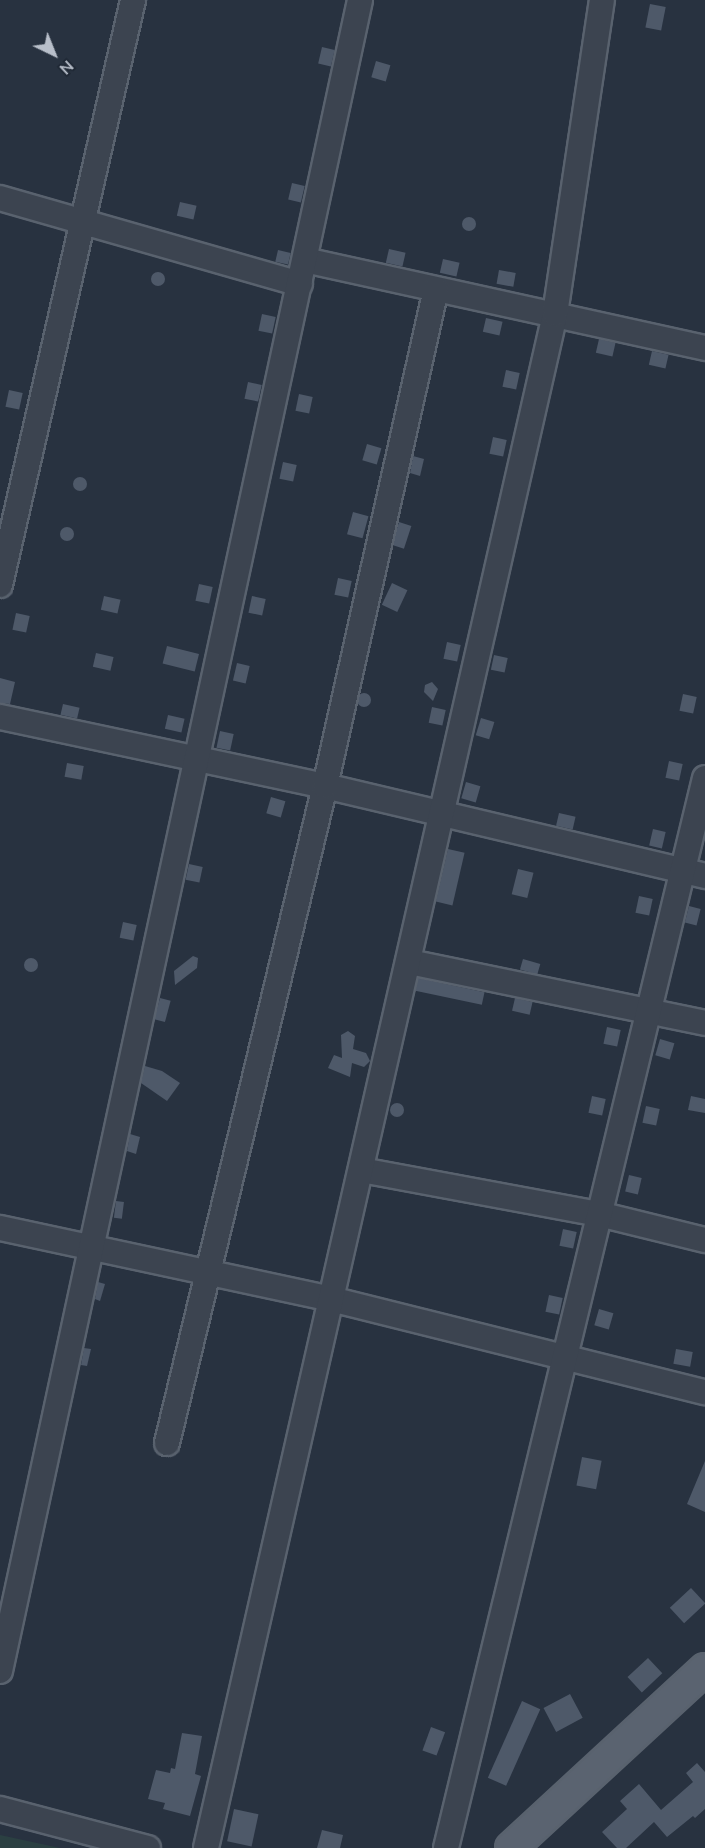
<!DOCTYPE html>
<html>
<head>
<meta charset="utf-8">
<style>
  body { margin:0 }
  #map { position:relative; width:705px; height:1848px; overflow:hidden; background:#283240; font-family:"Nunito Sans",sans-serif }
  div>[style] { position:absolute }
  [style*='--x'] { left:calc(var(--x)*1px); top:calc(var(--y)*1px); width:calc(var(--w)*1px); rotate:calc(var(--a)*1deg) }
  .green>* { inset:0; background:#2b4042 }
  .building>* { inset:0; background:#4e5969; transform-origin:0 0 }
  .round { border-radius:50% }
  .roads { filter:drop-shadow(2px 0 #59626e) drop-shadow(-2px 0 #59626e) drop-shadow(0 2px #59626e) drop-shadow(0 -2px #59626e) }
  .minor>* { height:24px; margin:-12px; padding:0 12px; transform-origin:12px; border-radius:12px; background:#3c4450 }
  .major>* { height:30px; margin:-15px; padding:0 15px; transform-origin:15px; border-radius:15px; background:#5a6370 }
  span { translate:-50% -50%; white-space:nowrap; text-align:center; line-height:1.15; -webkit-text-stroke:4.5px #202936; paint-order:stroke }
  .north { position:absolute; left:24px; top:24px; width:60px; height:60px; -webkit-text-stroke:4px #202936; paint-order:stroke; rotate:137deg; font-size:16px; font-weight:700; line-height:24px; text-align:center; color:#b8bfca }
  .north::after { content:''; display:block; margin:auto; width:21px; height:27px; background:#b8bfca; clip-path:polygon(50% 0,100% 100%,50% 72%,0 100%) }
</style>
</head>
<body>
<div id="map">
  <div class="green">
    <i style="clip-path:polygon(0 1835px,60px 1848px,0 1848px)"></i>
  </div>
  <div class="building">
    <i style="left:650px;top:4px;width:16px;height:24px;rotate:11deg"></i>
    <i style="left:322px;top:47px;width:13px;height:17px;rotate:13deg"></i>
    <i style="left:376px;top:61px;width:15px;height:17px;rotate:16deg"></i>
    <i style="left:292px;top:183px;width:13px;height:17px;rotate:13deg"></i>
    <i style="left:180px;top:202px;width:17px;height:14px;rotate:13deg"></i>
    <i class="round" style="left:462px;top:217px;width:14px;height:14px"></i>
    <i style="left:389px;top:249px;width:17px;height:14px;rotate:13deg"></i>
    <i style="left:278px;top:250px;width:13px;height:12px;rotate:13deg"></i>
    <i style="left:443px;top:259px;width:17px;height:14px;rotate:13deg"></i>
    <i style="left:499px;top:270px;width:17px;height:14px;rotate:10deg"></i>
    <i class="round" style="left:151px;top:272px;width:14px;height:14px"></i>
    <i style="left:262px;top:314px;width:14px;height:17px;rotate:12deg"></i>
    <i style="left:486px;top:318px;width:17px;height:14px;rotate:13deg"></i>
    <i style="left:599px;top:339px;width:17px;height:14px;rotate:13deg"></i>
    <i style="left:652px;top:351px;width:17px;height:14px;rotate:13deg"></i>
    <i style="left:506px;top:370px;width:14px;height:17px;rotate:12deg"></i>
    <i style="left:248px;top:382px;width:14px;height:17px;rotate:12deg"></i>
    <i style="left:9px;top:390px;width:14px;height:17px;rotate:12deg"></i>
    <i style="left:299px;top:394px;width:14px;height:17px;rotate:12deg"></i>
    <i style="left:493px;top:437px;width:14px;height:17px;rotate:12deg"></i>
    <i style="left:367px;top:444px;width:15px;height:17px;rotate:16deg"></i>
    <i style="clip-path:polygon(413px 456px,424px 459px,420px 476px,410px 473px)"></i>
    <i style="left:283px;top:462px;width:14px;height:17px;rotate:12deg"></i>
    <i class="round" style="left:73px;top:477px;width:14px;height:14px"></i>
    <i style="left:353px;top:512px;width:16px;height:23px;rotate:15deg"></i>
    <i style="left:399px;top:522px;width:13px;height:24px;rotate:18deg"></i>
    <i class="round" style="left:60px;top:527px;width:14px;height:14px"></i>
    <i style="left:338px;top:578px;width:14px;height:17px;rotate:12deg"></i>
    <i style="left:392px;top:583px;width:17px;height:24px;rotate:25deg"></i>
    <i style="left:199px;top:584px;width:14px;height:17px;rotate:12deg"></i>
    <i style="left:104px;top:596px;width:17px;height:14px;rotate:13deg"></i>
    <i style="left:252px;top:596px;width:14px;height:17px;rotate:12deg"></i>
    <i style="left:16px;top:613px;width:14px;height:17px;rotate:12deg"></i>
    <i style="left:447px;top:642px;width:14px;height:17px;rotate:12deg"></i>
    <i style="left:167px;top:646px;width:33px;height:18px;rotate:14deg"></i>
    <i style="left:96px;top:653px;width:18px;height:14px;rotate:13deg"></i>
    <i style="left:494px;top:655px;width:14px;height:15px;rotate:12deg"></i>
    <i style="left:237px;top:663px;width:13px;height:18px;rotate:13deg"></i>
    <i style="clip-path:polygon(0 678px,15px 682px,10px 704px,0 703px)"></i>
    <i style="clip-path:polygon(432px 682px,438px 689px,433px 701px,424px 692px,425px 685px)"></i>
    <i class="round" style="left:357px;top:693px;width:14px;height:14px"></i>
    <i style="left:683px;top:694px;width:14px;height:17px;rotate:12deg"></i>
    <i style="left:63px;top:704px;width:17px;height:11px;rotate:13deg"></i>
    <i style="left:432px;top:707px;width:14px;height:16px;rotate:12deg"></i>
    <i style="left:168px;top:715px;width:17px;height:14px;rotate:13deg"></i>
    <i style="left:481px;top:718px;width:14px;height:18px;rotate:17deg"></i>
    <i style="left:220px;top:731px;width:14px;height:17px;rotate:12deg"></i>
    <i style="left:669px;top:761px;width:14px;height:17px;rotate:12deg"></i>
    <i style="left:67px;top:763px;width:17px;height:14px;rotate:10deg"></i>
    <i style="left:466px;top:782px;width:15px;height:17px;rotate:16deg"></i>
    <i style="left:271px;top:797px;width:15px;height:17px;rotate:16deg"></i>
    <i style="left:559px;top:813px;width:17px;height:13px;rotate:13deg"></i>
    <i style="left:653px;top:829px;width:13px;height:17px;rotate:13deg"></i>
    <i style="left:448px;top:849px;width:17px;height:54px;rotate:13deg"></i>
    <i style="left:189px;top:864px;width:14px;height:16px;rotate:12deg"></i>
    <i style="left:518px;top:869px;width:16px;height:26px;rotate:14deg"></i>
    <i style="left:639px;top:896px;width:14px;height:17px;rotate:12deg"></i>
    <i style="left:689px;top:906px;width:12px;height:17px;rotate:14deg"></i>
    <i style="left:123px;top:922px;width:14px;height:16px;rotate:12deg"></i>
    <i style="clip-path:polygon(193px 956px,198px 958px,197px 968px,175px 985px,174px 971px)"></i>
    <i class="round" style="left:24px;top:958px;width:14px;height:14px"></i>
    <i style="left:523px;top:959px;width:18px;height:11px;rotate:16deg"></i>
    <i style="left:418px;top:978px;width:68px;height:13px;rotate:12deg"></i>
    <i style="left:160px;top:998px;width:11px;height:22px;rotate:15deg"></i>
    <i style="left:515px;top:998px;width:18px;height:13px;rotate:13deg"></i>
    <i style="left:607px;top:1027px;width:14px;height:17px;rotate:12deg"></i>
    <i style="clip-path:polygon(348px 1031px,355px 1036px,353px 1049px,366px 1053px,370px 1061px,364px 1067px,352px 1063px,350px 1077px,328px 1068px,334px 1055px,342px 1058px,341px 1035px)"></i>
    <i style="left:660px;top:1039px;width:15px;height:17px;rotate:16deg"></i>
    <i style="clip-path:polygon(145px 1066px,162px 1071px,180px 1083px,167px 1101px,141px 1083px)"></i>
    <i style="left:592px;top:1096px;width:14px;height:17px;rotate:12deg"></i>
    <i style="clip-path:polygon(691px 1096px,705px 1099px,705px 1113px,688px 1110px)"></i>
    <i class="round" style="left:390px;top:1103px;width:14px;height:14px"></i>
    <i style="left:646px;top:1106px;width:14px;height:17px;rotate:12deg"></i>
    <i style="clip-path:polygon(130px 1134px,140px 1137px,136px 1154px,127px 1151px)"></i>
    <i style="left:629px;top:1175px;width:13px;height:17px;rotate:13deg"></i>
    <i style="left:116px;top:1201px;width:8px;height:17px;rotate:7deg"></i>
    <i style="left:563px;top:1229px;width:14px;height:17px;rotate:12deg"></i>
    <i style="clip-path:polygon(98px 1282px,105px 1284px,100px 1301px,95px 1299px)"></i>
    <i style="left:549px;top:1295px;width:14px;height:17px;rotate:12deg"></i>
    <i style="left:599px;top:1309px;width:15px;height:17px;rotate:16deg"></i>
    <i style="clip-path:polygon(84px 1348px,91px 1349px,87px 1366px,81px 1365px)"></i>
    <i style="left:676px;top:1349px;width:17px;height:15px;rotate:10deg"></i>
    <i style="left:582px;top:1457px;width:20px;height:29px;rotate:11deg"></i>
    <i style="clip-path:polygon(705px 1461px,705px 1512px,687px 1504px)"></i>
    <i style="left:691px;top:1588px;width:21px;height:29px;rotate:47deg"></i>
    <i style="left:648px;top:1658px;width:21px;height:28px;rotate:47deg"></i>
    <i style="left:570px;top:1694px;width:27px;height:30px;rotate:62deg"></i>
    <i style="left:522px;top:1701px;width:20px;height:84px;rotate:24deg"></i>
    <i style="left:431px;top:1727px;width:15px;height:25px;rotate:20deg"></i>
    <i style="clip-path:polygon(182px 1733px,202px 1736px,195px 1774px,201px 1776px,190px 1816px,163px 1809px,165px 1803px,148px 1799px,156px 1770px,170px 1773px,171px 1768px,175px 1769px)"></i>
    <i style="clip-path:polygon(697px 1763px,705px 1772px,705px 1809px,695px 1818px,693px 1816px,667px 1837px,654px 1822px,626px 1848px,617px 1848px,602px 1832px,627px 1809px,620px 1801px,639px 1784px,661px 1810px,693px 1782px,686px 1773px)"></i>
    <i style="left:234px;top:1809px;width:25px;height:33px;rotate:12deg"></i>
    <i style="clip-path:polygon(322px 1830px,343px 1835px,340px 1848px,317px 1848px)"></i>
  </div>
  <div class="roads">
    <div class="minor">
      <i style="--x:0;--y:198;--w:312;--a:16"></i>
      <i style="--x:305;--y:260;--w:410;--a:12.4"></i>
      <i style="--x:0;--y:585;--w:600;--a:-77.19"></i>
      <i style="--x:0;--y:717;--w:332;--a:12"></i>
      <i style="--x:325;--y:786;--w:391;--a:13.3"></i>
      <i style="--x:409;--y:962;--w:302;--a:11.6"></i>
      <i style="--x:361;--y:1170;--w:242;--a:10.5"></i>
      <i style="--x:599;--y:1214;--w:109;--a:13.8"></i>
      <i style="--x:0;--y:1228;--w:339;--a:12.1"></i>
      <i style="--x:331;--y:1299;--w:385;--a:14"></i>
      <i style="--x:167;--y:1443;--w:676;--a:-76.48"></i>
      <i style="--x:325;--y:786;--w:509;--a:-77.41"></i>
      <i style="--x:0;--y:1671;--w:1709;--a:-77.84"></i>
      <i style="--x:0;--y:1809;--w:153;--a:14.8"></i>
      <i style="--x:206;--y:1848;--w:1573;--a:-77.18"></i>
      <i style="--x:555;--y:314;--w:317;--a:-81.5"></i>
      <i style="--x:446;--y:1848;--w:1101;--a:-76.39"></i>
    </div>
    <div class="major">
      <i style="--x:511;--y:1848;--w:264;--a:-42.7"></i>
    </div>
  </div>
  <div class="north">N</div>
</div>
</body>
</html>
